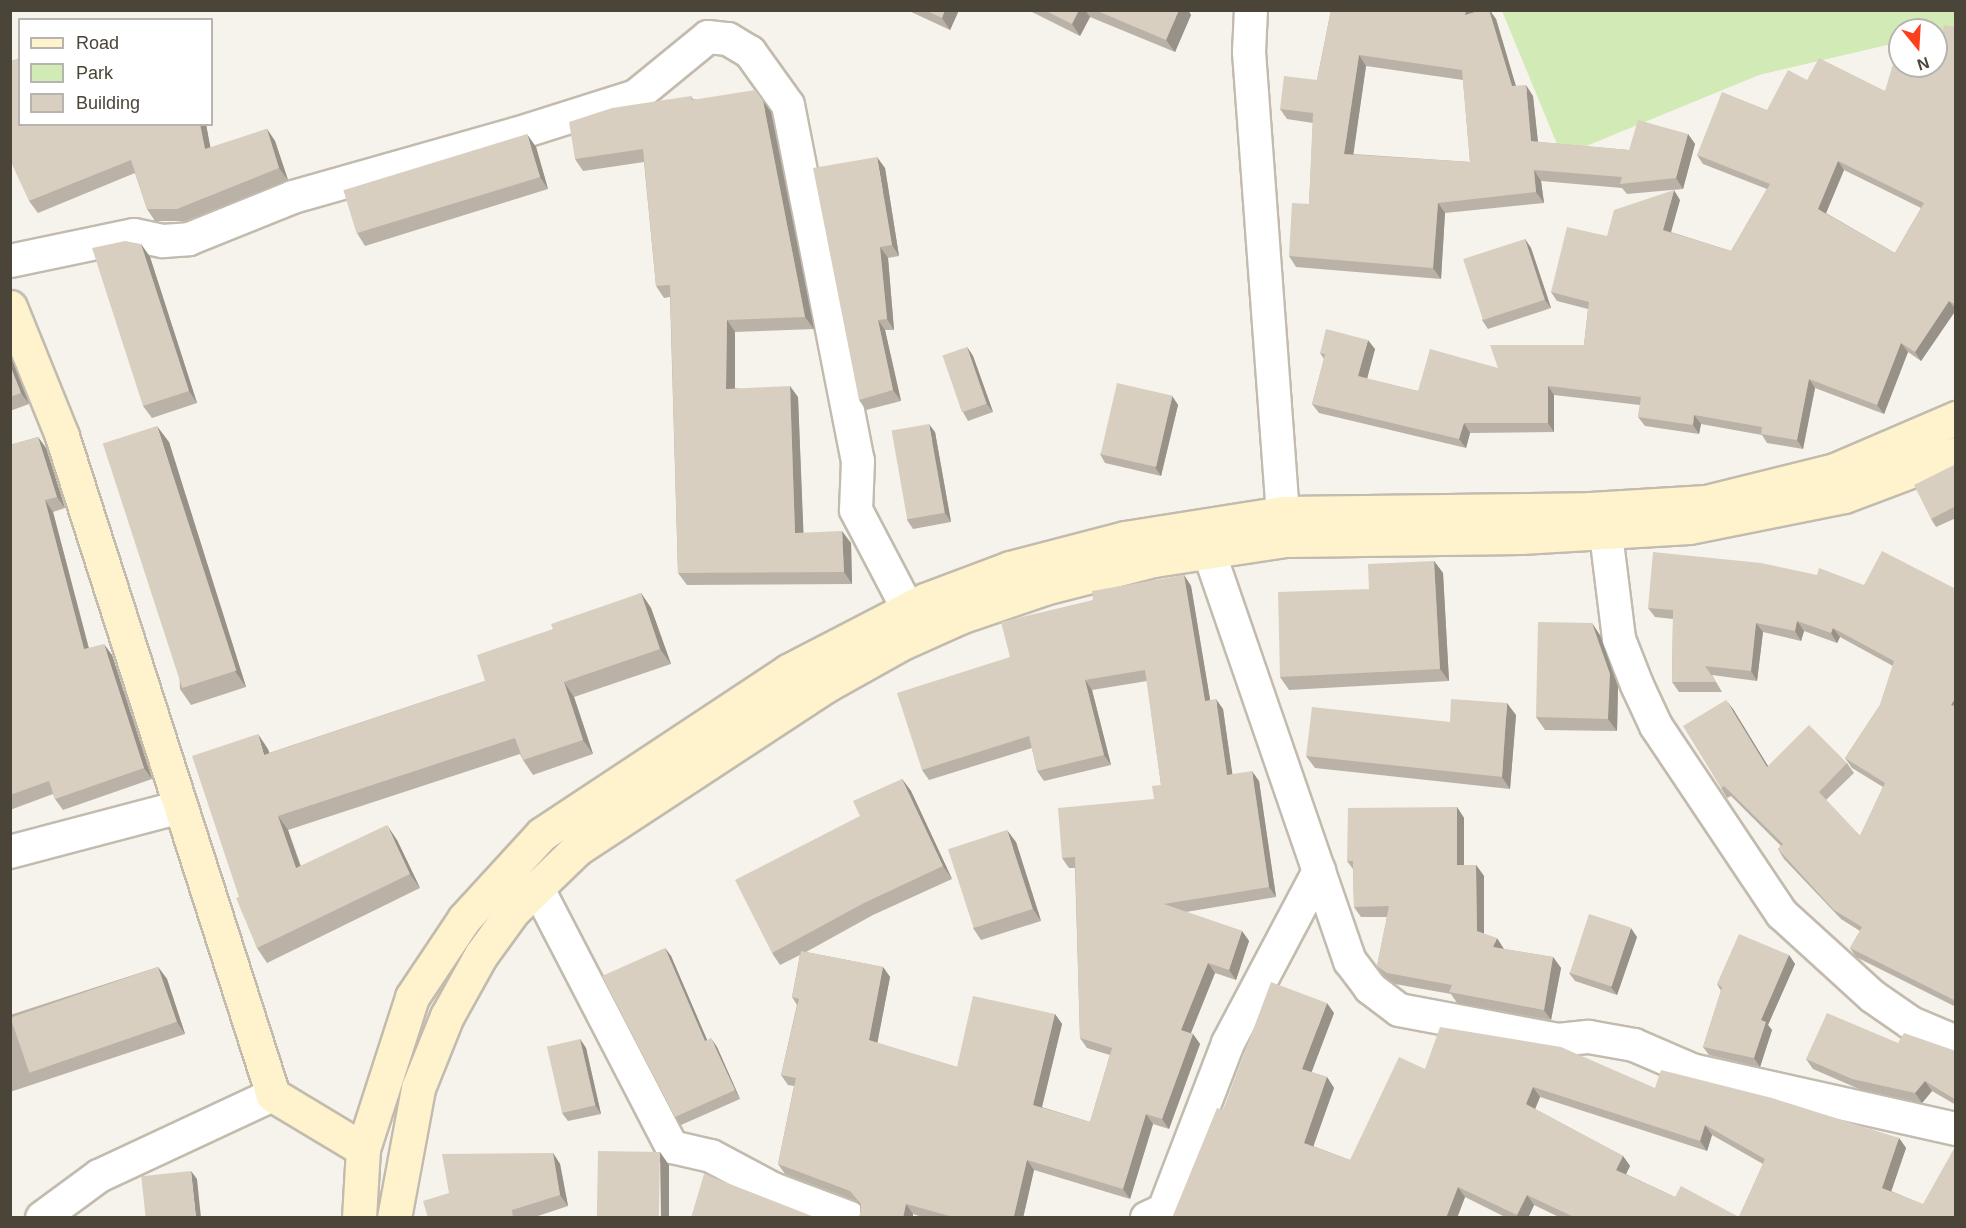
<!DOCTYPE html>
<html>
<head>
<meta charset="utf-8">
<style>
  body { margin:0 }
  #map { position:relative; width:1966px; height:1228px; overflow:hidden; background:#f6f3ec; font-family:Helvetica,sans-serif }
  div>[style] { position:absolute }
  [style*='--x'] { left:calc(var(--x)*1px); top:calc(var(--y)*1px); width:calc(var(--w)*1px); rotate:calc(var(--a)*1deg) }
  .green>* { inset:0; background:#d2eab5 }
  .roads { filter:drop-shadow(2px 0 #c2bbae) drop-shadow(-2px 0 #c2bbae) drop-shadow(0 2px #c2bbae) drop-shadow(0 -2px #c2bbae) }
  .street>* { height:32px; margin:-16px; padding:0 16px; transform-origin:16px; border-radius:16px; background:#fff }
  .secondary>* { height:33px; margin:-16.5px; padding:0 16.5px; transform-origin:16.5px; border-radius:16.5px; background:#fff3cd }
  .wall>* { inset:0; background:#bab2a6 }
  .shaded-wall>* { inset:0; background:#979187 }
  .building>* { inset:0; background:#d8cfc1; transform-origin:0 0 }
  span { translate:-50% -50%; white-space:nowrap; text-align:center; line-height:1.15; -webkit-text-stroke:4.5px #fff; paint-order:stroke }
  .frame { position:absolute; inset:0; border:12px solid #4b4439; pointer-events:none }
  .legend { position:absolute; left:18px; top:18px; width:195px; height:108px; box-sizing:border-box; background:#fff; border:2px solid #b7b4b0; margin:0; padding:8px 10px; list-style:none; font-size:18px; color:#4b4439 }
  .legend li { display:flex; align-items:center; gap:12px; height:30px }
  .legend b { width:30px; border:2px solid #b7b4b0 }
  .north { position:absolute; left:1888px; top:18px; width:60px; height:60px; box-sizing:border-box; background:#fff; border:2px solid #b7b4b0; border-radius:50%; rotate:162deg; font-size:16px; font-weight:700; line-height:24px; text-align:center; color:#4b4439 }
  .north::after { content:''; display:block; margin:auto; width:21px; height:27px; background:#fc3f1d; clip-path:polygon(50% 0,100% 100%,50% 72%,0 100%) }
</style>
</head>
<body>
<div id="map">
  <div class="green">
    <i style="clip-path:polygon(1955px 10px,1956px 29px,1936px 33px,1936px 30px,1900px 30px,1900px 42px,1759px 75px,1562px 156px,1502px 11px)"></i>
  </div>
  <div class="roads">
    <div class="street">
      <i style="--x:1251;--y:10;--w:42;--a:92.7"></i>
      <i style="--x:1249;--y:52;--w:462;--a:85.8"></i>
      <i style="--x:10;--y:261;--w:127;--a:-11.8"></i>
      <i style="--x:134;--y:235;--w:30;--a:12"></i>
      <i style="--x:163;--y:241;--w:26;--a:-4"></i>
      <i style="--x:189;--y:239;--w:112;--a:-22"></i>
      <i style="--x:293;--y:197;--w:232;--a:-15.8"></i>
      <i style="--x:516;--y:134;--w:126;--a:-17.6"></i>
      <i style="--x:636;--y:96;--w:93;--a:-39.3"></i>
      <i style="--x:708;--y:37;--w:20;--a:6"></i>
      <i style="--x:728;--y:39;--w:26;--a:31"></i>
      <i style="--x:750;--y:52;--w:65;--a:54.4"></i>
      <i style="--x:788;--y:105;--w:363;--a:78.9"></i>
      <i style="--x:858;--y:461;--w:49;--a:92.3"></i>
      <i style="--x:856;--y:510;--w:112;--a:62.3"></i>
      <i style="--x:1606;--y:534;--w:106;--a:82.9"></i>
      <i style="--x:1619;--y:639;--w:49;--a:68.6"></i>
      <i style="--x:1637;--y:685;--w:45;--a:65.1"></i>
      <i style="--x:1656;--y:726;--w:226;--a:56.2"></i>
      <i style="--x:1782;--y:914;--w:122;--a:42.3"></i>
      <i style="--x:1872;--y:996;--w:47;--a:34.7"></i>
      <i style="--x:1911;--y:1023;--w:49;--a:22.9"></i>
      <i style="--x:1209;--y:552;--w:433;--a:71"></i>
      <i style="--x:1350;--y:961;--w:34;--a:53"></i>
      <i style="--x:1370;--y:988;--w:36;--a:37"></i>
      <i style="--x:1399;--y:1010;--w:162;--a:10.7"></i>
      <i style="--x:1558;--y:1040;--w:31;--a:-6"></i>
      <i style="--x:1589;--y:1037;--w:46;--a:10.1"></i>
      <i style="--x:1634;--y:1045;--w:63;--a:23.3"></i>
      <i style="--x:1692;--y:1070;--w:271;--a:12.6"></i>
      <i style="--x:10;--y:852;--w:176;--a:-14.8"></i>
      <i style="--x:537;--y:887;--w:293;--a:62.6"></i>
      <i style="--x:672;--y:1147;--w:40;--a:13"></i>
      <i style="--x:711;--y:1156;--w:70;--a:28"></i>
      <i style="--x:773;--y:1189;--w:82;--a:20.6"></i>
      <i style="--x:42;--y:1218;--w:71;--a:-36.4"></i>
      <i style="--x:99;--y:1176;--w:192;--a:-25"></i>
      <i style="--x:1147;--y:1218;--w:19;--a:-25"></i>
      <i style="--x:1164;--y:1210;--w:179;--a:-69"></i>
      <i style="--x:1228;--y:1043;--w:195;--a:-62.1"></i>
    </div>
    <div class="secondary">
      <i style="--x:10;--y:307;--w:139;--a:68"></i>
      <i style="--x:62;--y:436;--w:692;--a:72.25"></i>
      <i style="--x:273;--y:1095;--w:105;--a:31"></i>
      <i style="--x:359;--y:1218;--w:69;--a:-86.7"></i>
      <i style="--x:363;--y:1149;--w:160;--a:-72.1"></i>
      <i style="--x:412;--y:997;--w:94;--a:-56.3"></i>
      <i style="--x:464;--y:919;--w:115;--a:-47.5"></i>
      <i style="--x:542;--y:834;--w:295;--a:-33.5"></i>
      <i style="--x:788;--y:671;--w:154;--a:-27.4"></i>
      <i style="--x:925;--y:600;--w:91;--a:-20.6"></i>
      <i style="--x:1010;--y:568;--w:119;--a:-14.6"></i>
      <i style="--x:1125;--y:538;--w:160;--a:-9"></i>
      <i style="--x:1283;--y:513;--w:307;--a:-0.7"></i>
      <i style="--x:1590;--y:509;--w:116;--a:-3.5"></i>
      <i style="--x:1706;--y:502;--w:133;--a:-13.9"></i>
      <i style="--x:1835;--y:470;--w:132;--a:-23.3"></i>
      <i style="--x:394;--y:1218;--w:132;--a:-79.5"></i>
      <i style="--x:418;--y:1088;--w:78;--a:-68.1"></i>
      <i style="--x:447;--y:1016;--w:70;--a:-60.9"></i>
      <i style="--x:481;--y:955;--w:54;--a:-54"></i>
      <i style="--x:513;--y:911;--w:89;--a:-44.1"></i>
      <i style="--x:577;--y:849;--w:297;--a:-33.3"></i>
      <i style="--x:825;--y:686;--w:86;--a:-29.2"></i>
      <i style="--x:900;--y:644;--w:66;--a:-24.2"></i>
      <i style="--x:960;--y:617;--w:89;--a:-19"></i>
      <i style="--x:1044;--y:588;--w:114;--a:-14.3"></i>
      <i style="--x:1154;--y:560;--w:133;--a:-8.7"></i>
      <i style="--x:1285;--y:540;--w:236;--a:-0.7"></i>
      <i style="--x:1521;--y:537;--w:168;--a:-3.4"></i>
      <i style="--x:1689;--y:527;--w:158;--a:-11.3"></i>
      <i style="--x:1844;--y:496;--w:120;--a:-20.6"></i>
    </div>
  </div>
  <div class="wall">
    <i style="clip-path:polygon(907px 10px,959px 10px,950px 30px)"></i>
    <i style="clip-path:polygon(1028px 10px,1188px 10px,1191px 15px,1175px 52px,1090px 17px,1080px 36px)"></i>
    <i style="clip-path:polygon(evenodd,1331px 10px,1476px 10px,1476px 12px,1481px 10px,1490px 10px,1496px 19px,1516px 86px,1533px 96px,1538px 142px,1629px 150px,1688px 134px,1695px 144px,1683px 189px,1627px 194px,1622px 188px,1541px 181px,1544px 203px,1445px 213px,1441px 279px,1296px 267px,1289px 256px,1309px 204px,1313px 123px,1287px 119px,1280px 109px,1317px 80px,1331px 10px,1366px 66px,1463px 80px,1470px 162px,1353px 154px,1366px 66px)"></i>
    <i style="clip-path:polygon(evenodd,1956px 27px,1956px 310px,1921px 361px,1908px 352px,1884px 414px,1815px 388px,1803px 449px,1767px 443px,1762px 435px,1701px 424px,1699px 434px,1645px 426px,1638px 417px,1640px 405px,1554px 395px,1554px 432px,1470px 433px,1466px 448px,1319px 413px,1312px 404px,1324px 359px,1320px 353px,1375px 349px,1367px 379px,1418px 391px,1584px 345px,1588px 309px,1557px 301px,1551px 292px,1607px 236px,1680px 200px,1671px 232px,1731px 251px,1767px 189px,1703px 164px,1697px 155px,1767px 110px,1807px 80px,1885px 91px,1939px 47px,1956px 27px,1844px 170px,1921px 208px,1895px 253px,1826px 213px,1844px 170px)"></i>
    <i style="clip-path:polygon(691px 96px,693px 99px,771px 112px,814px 329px,735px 332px,735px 388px,798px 397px,803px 533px,851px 543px,852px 584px,687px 585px,678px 573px,670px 297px,664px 298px,656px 286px,644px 162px,583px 171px,575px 159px)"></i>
    <i style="clip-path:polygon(20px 124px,206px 124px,210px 148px,267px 129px,275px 141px,288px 180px,185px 221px,155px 221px,147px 209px,135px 173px,38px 213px,29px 201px)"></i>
    <i style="clip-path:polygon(536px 147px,548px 189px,365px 246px,357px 233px)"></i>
    <i style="clip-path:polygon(885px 168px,899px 256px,888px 258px,894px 330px,885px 330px,901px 401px,866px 410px,859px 400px)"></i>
    <i style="clip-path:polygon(1525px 239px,1531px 248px,1551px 308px,1488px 329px,1482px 320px)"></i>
    <i style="clip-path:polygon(141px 244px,150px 257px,197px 403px,152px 418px,143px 406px)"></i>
    <i style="clip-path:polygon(967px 347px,973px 356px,993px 412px,968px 421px,963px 412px)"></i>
    <i style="clip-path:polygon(10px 355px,29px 404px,10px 411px)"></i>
    <i style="clip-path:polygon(1172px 396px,1178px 405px,1161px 476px,1105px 463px,1100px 454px)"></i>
    <i style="clip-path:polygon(935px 432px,951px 522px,913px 529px,907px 520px)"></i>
    <i style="clip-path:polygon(38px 437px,46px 448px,65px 508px,53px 512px,89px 648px,112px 655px,152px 779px,63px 810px,55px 799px,53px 794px,10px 810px,10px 445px)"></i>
    <i style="clip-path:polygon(169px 442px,246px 687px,191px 705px,180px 689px)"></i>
    <i style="clip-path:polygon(1956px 464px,1956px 518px,1936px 527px,1931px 519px)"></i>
    <i style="clip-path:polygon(1434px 561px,1443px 573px,1449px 681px,1289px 690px,1280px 677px,1369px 589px)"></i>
    <i style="clip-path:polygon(1184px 575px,1191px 586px,1210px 700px,1223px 709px,1232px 774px,1259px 781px,1276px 897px,1186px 912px,1242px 931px,1249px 941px,1236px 980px,1215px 973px,1191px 1033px,1193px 1034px,1200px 1044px,1169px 1129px,1153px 1124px,1130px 1199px,1034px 1170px,1023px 1218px,925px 1218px,913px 1214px,913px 1218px,856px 1218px,860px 1215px,860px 1206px,857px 1201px,785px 1174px,778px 1164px,794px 1086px,788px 1085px,781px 1075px,797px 1005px,792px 997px,800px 955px,780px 965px,772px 953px,860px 816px,902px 779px,911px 791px,952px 879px,873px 915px,806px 952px,883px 967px,890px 977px,877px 1043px,957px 1067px,1055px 1014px,1062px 1024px,1042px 1107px,1090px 1122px,1110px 1055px,1087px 1048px,1080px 1038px,1075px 868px,1069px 868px,1062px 858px,1154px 799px,1161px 785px,1147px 681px,1092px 690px,1111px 765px,1044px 781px,1037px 771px,1032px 748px,929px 780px,922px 770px,1010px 657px,1093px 600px)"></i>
    <i style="clip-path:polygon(1864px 585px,1956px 589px,1956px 1007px,1856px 957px,1850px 948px,1860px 931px,1841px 919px,1784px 859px,1778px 849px,1781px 846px,1731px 796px,1727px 798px,1721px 788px,1733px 709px,1768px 766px,1847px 763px,1854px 773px,1826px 800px,1860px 836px,1883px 787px,1852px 768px,1845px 758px,1880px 705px,1893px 666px,1840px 637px,1837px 643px,1804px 631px,1801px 641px,1763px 632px,1757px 681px,1712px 675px,1722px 692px,1679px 692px,1672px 682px,1673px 619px,1655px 617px,1648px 608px)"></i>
    <i style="clip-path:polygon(641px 593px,651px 608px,671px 664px,574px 697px,593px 754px,533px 775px,523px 760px,520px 754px,288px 830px,301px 866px,397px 840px,420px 888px,267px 963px,257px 948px,239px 897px,268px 749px,269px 753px,485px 681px,553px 629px)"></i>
    <i style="clip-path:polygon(1600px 635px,1618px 687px,1617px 731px,1545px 730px,1536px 717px)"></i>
    <i style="clip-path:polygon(1516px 715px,1510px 789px,1315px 768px,1306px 756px,1450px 722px)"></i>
    <i style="clip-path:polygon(1457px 807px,1464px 818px,1464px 865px,1476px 865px,1484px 876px,1484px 934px,1504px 949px,1553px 957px,1561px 968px,1551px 1020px,1457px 1003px,1451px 994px,1395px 984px,1385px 977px,1377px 966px,1387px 917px,1361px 917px,1354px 907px,1353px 869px,1347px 861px)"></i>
    <i style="clip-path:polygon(1016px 842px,1041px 921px,981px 940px,973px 928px)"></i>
    <i style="clip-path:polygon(1637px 937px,1617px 995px,1575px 981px,1569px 973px)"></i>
    <i style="clip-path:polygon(665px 948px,671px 956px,707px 1040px,717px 1047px,740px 1099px,681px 1125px,675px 1117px)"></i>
    <i style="clip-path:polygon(1789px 955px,1795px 964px,1768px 1025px,1772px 1030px,1760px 1067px,1709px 1055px,1703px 1047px,1721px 991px,1717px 984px)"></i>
    <i style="clip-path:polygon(158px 967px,167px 979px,185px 1034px,10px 1092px,10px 1015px)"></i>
    <i style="clip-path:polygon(evenodd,1334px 1013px,1311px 1072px,1327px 1077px,1334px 1088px,1313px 1146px,1350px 1160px,1425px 1069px,1655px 1088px,1899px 1138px,1906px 1148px,1891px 1191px,1956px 1218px,1561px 1218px,1534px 1205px,1528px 1218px,1507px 1218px,1465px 1197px,1457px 1218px,1172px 1218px,1223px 1110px,1334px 1013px,1540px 1097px,1707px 1151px,1712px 1135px,1763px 1164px,1739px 1217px,1675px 1197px,1626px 1174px,1630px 1166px,1623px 1156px,1535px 1109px,1540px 1097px)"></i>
    <i style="clip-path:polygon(580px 1039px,586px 1048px,601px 1114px,568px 1121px,562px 1113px)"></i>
    <i style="clip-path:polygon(1898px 1043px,1956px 1051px,1956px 1105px,1932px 1091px,1922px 1103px,1859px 1089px,1813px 1069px,1806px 1059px)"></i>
    <i style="clip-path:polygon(553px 1153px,560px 1164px,568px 1206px,532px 1218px,428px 1218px,449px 1193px)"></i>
  </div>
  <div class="shaded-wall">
    <i style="clip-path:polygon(945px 10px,959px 10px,950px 30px,942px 18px)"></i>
    <i style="clip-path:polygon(1079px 10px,1085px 10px,1090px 17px,1080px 36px,1072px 24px)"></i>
    <i style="clip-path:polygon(1179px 10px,1188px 10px,1191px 15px,1175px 52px,1166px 40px)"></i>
    <i style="clip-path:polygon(1466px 10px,1476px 10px,1473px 26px,1465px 15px)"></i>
    <i style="clip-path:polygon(1489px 10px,1496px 19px,1519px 97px,1512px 86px)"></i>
    <i style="clip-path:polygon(1359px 55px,1366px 66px,1352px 164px,1344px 154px)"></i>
    <i style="clip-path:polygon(1526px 85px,1533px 96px,1539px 152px,1531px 141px)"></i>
    <i style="clip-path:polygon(763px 101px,771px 112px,814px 329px,805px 317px)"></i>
    <i style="clip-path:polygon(200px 124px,206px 124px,213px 161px,205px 149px)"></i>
    <i style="clip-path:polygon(267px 129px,275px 141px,288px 180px,279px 168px)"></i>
    <i style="clip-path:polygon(527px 134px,536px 147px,548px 189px,540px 177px)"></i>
    <i style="clip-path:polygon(1688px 134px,1695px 144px,1683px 189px,1676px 178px)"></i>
    <i style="clip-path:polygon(877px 157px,885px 168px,899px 256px,892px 245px)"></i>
    <i style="clip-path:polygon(1838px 161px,1844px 170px,1824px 218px,1818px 209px)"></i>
    <i style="clip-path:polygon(1534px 170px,1541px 181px,1544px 203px,1536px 192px)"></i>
    <i style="clip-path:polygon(1674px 190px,1680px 200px,1669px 239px,1663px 230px)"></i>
    <i style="clip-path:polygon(1438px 203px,1445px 213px,1441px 279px,1433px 268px)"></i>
    <i style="clip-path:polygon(1525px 239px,1531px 248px,1551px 308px,1545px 300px)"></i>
    <i style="clip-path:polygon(141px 244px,150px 257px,197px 403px,189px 391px)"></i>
    <i style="clip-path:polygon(880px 247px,888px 258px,894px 330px,887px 319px)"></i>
    <i style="clip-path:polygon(1949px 301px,1956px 310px,1921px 361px,1915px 352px)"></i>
    <i style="clip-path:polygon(727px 320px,735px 332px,735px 400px,726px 389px)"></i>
    <i style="clip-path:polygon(878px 320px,885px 330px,901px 401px,893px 390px)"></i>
    <i style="clip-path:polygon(1368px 340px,1375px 349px,1365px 386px,1358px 376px)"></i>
    <i style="clip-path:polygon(1901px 343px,1908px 352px,1884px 414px,1877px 405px)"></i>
    <i style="clip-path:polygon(967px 347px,973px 356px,993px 412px,987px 404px)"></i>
    <i style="clip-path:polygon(10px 355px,29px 404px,21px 393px,10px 365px)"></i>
    <i style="clip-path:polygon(1809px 379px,1815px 388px,1803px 449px,1797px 440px)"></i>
    <i style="clip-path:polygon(790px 386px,798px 397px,804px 545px,795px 533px)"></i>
    <i style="clip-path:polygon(1548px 386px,1554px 395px,1554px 432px,1548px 423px)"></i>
    <i style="clip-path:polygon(1172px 396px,1178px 405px,1161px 476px,1155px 467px)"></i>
    <i style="clip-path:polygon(1694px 415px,1701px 424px,1699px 434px,1693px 425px)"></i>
    <i style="clip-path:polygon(1464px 423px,1470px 433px,1466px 448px,1459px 439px)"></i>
    <i style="clip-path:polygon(929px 424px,935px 432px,951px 522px,945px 513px)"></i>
    <i style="clip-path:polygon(157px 426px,169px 442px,246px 687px,235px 671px)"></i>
    <i style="clip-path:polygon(38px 437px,46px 448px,65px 508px,57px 497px)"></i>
    <i style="clip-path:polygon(45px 500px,53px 512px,92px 661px,84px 649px)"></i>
    <i style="clip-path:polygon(842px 531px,851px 543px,852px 584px,844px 572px)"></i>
    <i style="clip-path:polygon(1434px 561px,1443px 573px,1449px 681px,1440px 669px)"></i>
    <i style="clip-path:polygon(1184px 575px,1191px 586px,1212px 711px,1205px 701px)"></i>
    <i style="clip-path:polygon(641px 593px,651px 608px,671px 664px,660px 649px)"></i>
    <i style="clip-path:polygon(1797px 621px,1804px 631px,1801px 641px,1795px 631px)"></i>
    <i style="clip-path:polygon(1592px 623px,1600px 635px,1618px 687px,1617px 731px,1608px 719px)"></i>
    <i style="clip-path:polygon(1756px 623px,1763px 632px,1757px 681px,1751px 671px)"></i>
    <i style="clip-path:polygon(1833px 628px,1840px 637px,1837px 643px,1831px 633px)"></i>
    <i style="clip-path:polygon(104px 644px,112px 655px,152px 779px,144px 768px)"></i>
    <i style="clip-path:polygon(1085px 680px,1092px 690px,1111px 765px,1104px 755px)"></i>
    <i style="clip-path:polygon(564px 682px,574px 697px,593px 754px,583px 740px)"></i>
    <i style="clip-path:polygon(1956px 697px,1956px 711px,1951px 705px)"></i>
    <i style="clip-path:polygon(1216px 699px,1223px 709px,1234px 785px,1227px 775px)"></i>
    <i style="clip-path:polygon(1726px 700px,1733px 709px,1774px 776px,1767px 767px)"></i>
    <i style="clip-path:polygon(1507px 703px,1516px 715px,1510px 789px,1502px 777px)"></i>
    <i style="clip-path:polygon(258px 734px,268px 749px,274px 769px,264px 755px)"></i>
    <i style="clip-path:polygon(1252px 771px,1259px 781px,1276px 897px,1269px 887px)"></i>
    <i style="clip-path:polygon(902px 779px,911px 791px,952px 879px,943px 866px)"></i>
    <i style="clip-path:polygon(1457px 807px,1464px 818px,1464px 876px,1457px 865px)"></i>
    <i style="clip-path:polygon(278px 816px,288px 830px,306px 883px,296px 868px)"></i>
    <i style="clip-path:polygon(387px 825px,397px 840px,420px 888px,410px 874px)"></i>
    <i style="clip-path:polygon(1007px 830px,1016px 842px,1041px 921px,1033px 909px)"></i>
    <i style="clip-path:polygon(1476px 865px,1484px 876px,1484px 942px,1477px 931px)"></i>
    <i style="clip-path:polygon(1631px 928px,1637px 937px,1617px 995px,1611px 987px)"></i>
    <i style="clip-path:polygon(1242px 931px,1249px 941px,1236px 980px,1229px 970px)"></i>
    <i style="clip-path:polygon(1497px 938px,1504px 949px,1493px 947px)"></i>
    <i style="clip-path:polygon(665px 948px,671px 956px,711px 1049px,705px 1041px)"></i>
    <i style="clip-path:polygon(1789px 955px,1795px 964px,1768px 1025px,1772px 1030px,1760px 1067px,1754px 1058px,1761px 1020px)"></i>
    <i style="clip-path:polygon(1553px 957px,1561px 968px,1551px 1020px,1544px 1010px)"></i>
    <i style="clip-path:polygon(1208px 963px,1215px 973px,1188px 1040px,1181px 1030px)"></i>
    <i style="clip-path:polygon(158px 967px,167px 979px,185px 1034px,177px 1022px)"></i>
    <i style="clip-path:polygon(883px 967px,890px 977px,876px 1050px,869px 1040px)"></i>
    <i style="clip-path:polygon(1327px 1003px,1334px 1013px,1309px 1079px,1302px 1069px)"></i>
    <i style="clip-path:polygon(1055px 1014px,1062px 1024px,1040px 1115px,1033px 1105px)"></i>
    <i style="clip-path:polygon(1193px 1034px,1200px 1044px,1169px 1129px,1162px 1119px)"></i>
    <i style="clip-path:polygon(711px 1038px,717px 1047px,740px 1099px,735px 1090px)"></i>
    <i style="clip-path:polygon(580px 1039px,586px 1048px,601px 1114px,595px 1105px)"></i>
    <i style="clip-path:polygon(1327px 1077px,1334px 1088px,1311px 1153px,1304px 1143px)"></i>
    <i style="clip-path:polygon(1925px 1081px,1932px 1091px,1922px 1103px,1915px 1093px)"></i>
    <i style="clip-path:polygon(1533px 1087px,1540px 1097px,1533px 1114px,1526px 1104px)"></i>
    <i style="clip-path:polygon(1146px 1114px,1153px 1124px,1130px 1199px,1123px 1189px)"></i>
    <i style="clip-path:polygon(1705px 1125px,1712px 1135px,1707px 1151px,1700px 1141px)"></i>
    <i style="clip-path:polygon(1899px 1138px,1906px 1148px,1889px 1198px,1882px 1188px)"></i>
    <i style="clip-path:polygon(660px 1152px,669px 1165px,669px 1218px,661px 1218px)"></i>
    <i style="clip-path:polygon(553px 1153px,560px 1164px,568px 1206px,560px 1195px)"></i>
    <i style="clip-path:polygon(1623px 1156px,1630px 1166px,1623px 1180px,1616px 1170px)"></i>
    <i style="clip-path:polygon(1027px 1160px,1034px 1170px,1023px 1218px,1014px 1218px,1014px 1216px)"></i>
    <i style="clip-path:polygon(191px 1171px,197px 1179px,201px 1218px,196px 1218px)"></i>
    <i style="clip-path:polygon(1458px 1187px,1465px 1197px,1457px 1218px,1446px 1218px)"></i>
    <i style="clip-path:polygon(1527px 1195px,1534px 1205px,1528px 1218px,1518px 1218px,1517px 1215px)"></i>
    <i style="clip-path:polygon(906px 1204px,913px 1214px,913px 1218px,903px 1218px)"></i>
  </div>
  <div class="building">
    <i style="clip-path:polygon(925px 10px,945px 10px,942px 18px)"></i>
    <i style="clip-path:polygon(1044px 10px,1079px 10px,1072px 24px)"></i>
    <i style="clip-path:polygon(1095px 10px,1179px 10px,1166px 40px)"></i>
    <i style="clip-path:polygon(evenodd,1331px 10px,1466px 10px,1465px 15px,1481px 10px,1489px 10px,1512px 86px,1526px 85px,1531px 141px,1629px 150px,1638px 120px,1688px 134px,1676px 178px,1620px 184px,1622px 177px,1534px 170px,1536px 192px,1438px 203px,1433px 268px,1289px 256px,1292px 203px,1309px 204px,1313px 113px,1280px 109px,1284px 76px,1317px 80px,1331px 10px,1359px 55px,1462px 70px,1470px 162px,1344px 154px,1359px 55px)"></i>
    <i style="clip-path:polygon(evenodd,1944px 25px,1956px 27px,1956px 305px,1949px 301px,1915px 352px,1901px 343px,1877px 405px,1809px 379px,1797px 440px,1761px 434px,1762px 427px,1694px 415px,1693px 425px,1638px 417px,1641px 397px,1548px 386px,1548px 423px,1464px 423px,1459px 439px,1312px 404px,1325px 354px,1320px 353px,1326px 329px,1368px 340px,1358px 376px,1418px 391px,1430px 349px,1498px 368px,1490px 345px,1584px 345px,1589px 302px,1551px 292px,1567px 227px,1607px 236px,1614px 210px,1674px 190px,1663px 230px,1731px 251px,1770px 184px,1697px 155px,1722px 92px,1767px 110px,1788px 70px,1807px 80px,1819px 58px,1885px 91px,1900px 40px,1900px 66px,1936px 66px,1936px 46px,1939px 47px,1944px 25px,1838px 161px,1924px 203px,1895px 253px,1818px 209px,1838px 161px)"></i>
    <i style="clip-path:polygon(20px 58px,20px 124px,200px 124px,205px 149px,267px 129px,279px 168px,177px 209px,147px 209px,131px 160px,29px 201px,10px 160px,10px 61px)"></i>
    <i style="clip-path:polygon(755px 90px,763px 101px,805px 317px,727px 320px,726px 389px,790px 386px,795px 533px,842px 531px,844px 572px,678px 573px,670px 285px,656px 286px,643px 149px,575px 159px,569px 122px,612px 108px,691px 96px,692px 100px)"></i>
    <i style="left:527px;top:134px;width:45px;height:192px;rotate:73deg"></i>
    <i style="clip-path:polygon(877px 157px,892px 245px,880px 247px,887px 319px,878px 320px,893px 390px,859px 400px,813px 168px)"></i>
    <i style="left:1525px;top:239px;width:64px;height:65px;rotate:72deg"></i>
    <i style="clip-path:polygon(125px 241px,141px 244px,189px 391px,143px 406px,92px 248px)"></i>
    <i style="left:967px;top:347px;width:60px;height:26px;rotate:71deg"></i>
    <i style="clip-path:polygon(10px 365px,21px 393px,10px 397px)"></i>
    <i style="left:1117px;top:383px;width:57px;height:73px;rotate:13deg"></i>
    <i style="left:929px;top:424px;width:90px;height:38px;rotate:80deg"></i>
    <i style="left:157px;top:426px;width:257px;height:57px;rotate:72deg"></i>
    <i style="clip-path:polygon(38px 437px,57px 497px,45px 500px,84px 649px,104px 644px,144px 768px,55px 799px,49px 781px,10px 795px,10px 445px)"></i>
    <i style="clip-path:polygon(1956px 464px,1956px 506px,1931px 519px,1914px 485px)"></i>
    <i style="clip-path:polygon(1882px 551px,1956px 589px,1956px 697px,1951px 705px,1956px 706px,1956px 1001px,1850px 948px,1862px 927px,1834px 910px,1778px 849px,1783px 844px,1724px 786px,1721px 788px,1683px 726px,1726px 700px,1767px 767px,1809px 725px,1847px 763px,1819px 792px,1860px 836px,1885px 783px,1845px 758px,1880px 705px,1894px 661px,1833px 628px,1831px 633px,1797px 621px,1795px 631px,1756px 623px,1751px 671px,1705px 666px,1716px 682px,1672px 682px,1673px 610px,1648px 608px,1653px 552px,1761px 563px,1817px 575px,1819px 568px,1864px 585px)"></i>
    <i style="clip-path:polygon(1434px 561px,1440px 669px,1280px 677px,1278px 592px,1369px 589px,1368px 564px)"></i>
    <i style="clip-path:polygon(1184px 575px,1205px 701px,1216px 699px,1227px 775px,1252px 771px,1269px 887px,1164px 904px,1242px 931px,1229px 970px,1208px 963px,1181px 1030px,1193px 1034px,1162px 1119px,1146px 1114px,1123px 1189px,1027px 1160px,1014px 1216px,1018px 1218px,957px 1218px,906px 1204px,903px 1218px,856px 1218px,860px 1215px,861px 1204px,850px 1191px,778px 1164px,796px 1078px,781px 1075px,799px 999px,792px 997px,801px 951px,883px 967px,869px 1040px,957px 1067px,973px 996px,1055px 1014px,1033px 1105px,1090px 1122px,1112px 1048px,1080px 1038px,1075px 857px,1062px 858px,1058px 808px,1154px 799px,1152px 786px,1161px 785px,1145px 670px,1085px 680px,1104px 755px,1037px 771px,1029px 736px,922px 770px,897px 693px,1010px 657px,1001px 622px,1093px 600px,1092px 591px)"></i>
    <i style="clip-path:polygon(641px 593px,660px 649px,564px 682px,583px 740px,523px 760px,515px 738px,278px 816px,296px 868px,387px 825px,410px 874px,257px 948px,236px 898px,239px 897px,192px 756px,258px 734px,264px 755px,485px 681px,477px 655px,553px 629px,551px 624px)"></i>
    <i style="clip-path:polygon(1538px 622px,1592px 623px,1610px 674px,1608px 719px,1536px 717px)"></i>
    <i style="clip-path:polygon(1451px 699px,1507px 703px,1502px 777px,1306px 756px,1312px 707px,1450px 722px)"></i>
    <i style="clip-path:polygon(902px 779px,943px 866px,864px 903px,772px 953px,735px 880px,860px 816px,853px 801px)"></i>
    <i style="clip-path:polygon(1457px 807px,1457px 865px,1476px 865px,1477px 931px,1497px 938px,1493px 947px,1553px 957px,1544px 1010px,1449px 992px,1452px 985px,1387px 973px,1377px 966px,1389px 906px,1354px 907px,1353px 861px,1347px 861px,1348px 808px)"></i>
    <i style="left:1007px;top:830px;width:83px;height:62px;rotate:72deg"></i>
    <i style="left:1589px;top:914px;width:44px;height:62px;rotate:18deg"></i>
    <i style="clip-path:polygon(1739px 934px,1789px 955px,1761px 1020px,1766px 1022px,1754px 1058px,1703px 1047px,1722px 987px,1717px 984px)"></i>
    <i style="clip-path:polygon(665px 948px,705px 1041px,711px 1038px,735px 1090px,675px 1117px,602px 976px)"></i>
    <i style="left:158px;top:967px;width:58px;height:156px;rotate:71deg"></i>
    <i style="clip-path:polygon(evenodd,1271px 982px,1327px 1003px,1302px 1069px,1327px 1077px,1304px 1143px,1350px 1160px,1399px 1057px,1425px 1069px,1440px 1027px,1561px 1047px,1655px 1088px,1661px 1070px,1772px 1098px,1899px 1138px,1882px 1188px,1923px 1204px,1956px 1145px,1956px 1218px,1576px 1218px,1527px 1195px,1517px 1215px,1458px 1187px,1446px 1218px,1172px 1218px,1217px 1108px,1223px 1110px,1271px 982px,1533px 1087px,1700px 1141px,1705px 1125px,1765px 1159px,1739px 1217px,1681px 1186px,1675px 1197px,1616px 1170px,1623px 1156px,1526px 1104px,1533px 1087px)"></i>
    <i style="clip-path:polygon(1827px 1013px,1898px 1043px,1904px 1033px,1956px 1051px,1956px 1100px,1925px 1081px,1915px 1093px,1852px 1079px,1806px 1059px)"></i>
    <i style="left:580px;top:1039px;width:68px;height:34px;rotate:77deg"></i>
    <i style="left:598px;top:1151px;width:62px;height:67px;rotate:1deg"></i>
    <i style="clip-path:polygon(553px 1153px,560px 1195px,512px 1210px,513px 1218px,428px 1218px,423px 1201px,449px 1193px,442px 1154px)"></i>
    <i style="left:191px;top:1171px;width:47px;height:50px;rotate:84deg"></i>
    <i style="clip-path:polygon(704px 1174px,817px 1218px,691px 1218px)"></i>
  </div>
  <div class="frame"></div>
  <ul class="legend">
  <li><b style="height:8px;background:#fff3cd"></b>Road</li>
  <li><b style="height:16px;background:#d2eab5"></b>Park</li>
  <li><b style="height:16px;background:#d8cfc1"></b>Building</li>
  </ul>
  <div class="north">N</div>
</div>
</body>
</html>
